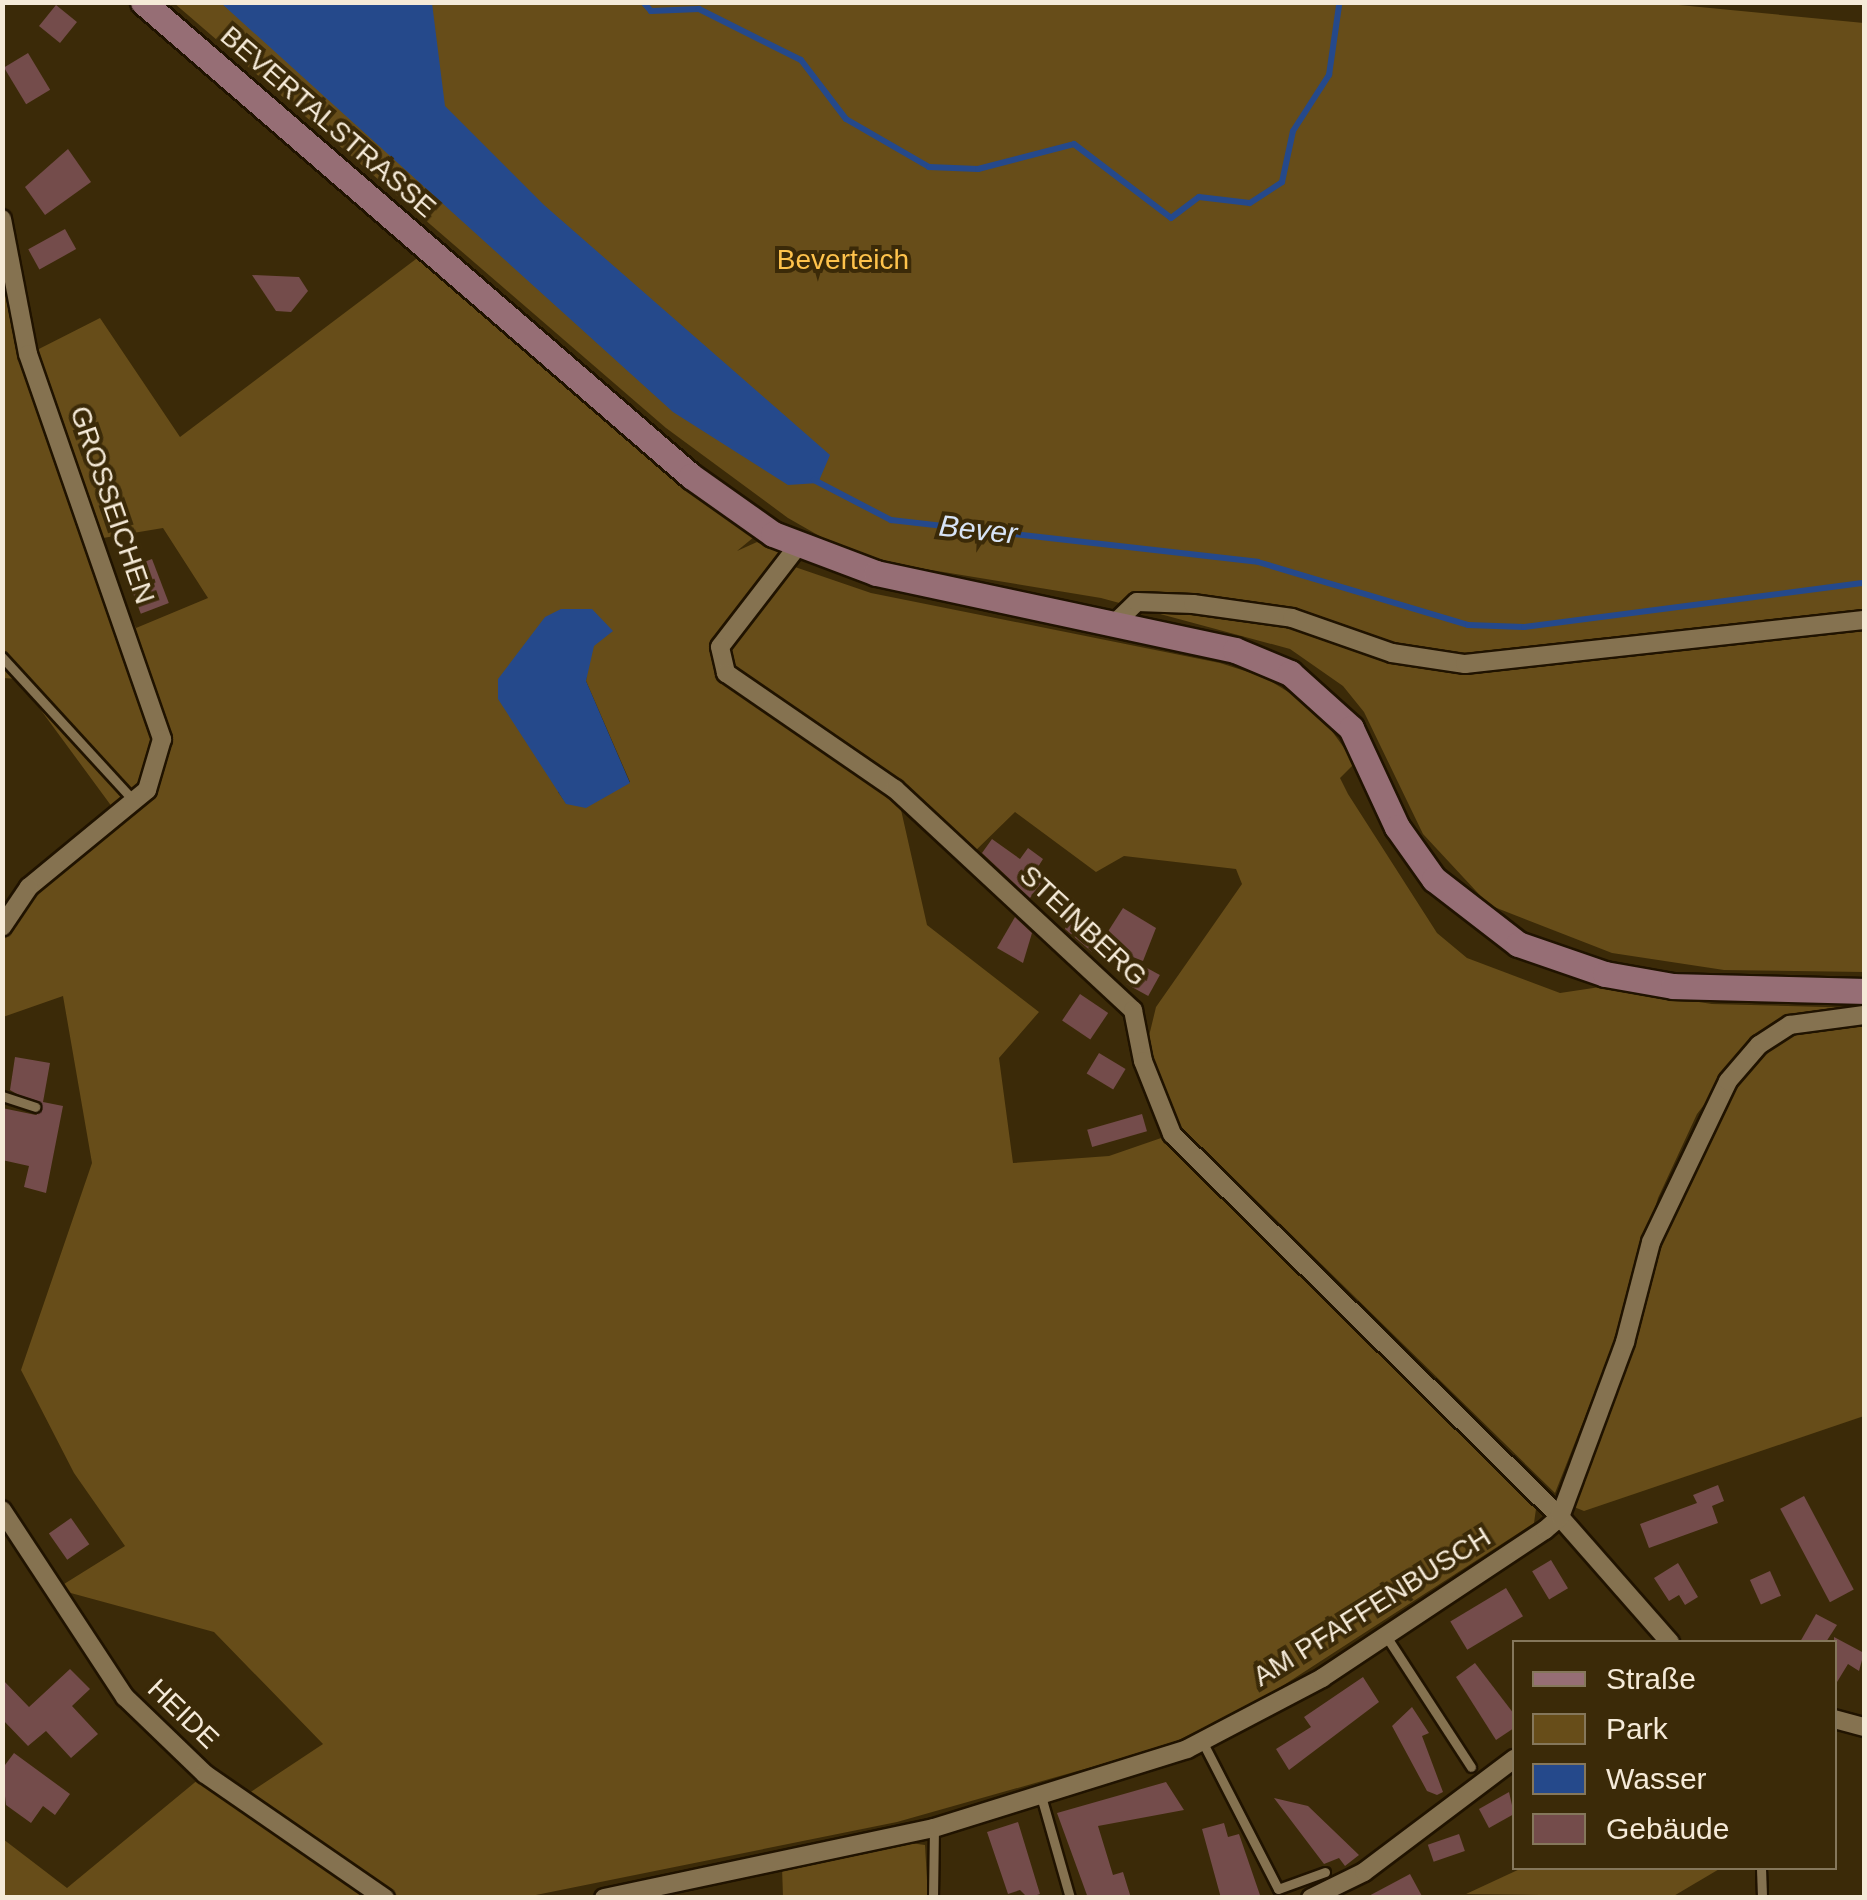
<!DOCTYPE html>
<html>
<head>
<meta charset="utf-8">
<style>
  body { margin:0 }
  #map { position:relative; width:1867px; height:1900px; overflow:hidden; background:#3b2a08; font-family:Helvetica,sans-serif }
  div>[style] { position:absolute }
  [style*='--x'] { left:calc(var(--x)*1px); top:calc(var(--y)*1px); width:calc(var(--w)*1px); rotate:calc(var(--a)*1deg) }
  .green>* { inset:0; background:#674d19 }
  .water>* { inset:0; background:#25498b }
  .stream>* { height:6px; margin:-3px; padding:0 3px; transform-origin:3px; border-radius:3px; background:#25498b }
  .building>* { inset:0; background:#744c4b; transform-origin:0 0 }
  .roads { filter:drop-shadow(2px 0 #201300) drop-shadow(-2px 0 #201300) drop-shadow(0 2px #201300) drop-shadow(0 -2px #201300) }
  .lane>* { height:9px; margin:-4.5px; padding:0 4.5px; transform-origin:4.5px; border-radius:4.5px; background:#857250 }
  .street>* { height:18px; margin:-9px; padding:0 9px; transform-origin:9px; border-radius:9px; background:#857250 }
  .secondary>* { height:25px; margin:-12.5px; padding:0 12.5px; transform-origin:12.5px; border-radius:12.5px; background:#966e75 }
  span { translate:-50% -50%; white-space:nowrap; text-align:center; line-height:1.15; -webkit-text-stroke:8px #3b2a08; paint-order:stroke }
  .street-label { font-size:28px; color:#f5ead8 }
  .park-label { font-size:28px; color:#ffc34c }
  .water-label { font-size:30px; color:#d7e3f6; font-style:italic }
  .frame { position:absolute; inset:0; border:5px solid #f5ead8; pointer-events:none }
  .legend { position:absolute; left:1512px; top:1640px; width:325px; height:230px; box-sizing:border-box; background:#3b2a08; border:2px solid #85775b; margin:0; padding:12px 18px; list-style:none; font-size:30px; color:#f5ead8 }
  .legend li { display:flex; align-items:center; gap:20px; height:50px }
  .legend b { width:50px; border:2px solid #85775b }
</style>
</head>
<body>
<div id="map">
  <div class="green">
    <i style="clip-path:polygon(1648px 2px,1864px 23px,1864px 620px,1467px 668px,1864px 629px,1864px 972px,1724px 970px,1612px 953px,1489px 905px,1423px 834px,1364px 712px,1343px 686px,1290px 649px,1101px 598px,858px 558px,788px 518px,666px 428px,174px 3px)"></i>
    <i style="clip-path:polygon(evenodd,2px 219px,29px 354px,100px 318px,180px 437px,420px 256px,683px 488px,754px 537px,737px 551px,757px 542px,780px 553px,714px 646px,713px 666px,734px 689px,744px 676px,728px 657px,739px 632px,795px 567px,871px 593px,1220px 663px,1264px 677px,1316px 709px,1355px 763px,1340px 778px,1348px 794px,1437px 933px,1467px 958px,1560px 993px,1600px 987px,1712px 1004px,1864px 1008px,1789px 1017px,1758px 1034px,1697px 1114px,1658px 1198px,1619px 1331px,1555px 1493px,1208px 1153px,1195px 1157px,1172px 1134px,1143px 1061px,1156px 1007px,1242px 884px,1236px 869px,1124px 856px,1096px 872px,1015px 812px,969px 857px,897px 792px,927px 925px,1039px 1012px,999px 1058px,1013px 1163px,1109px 1156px,1164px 1137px,1536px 1509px,1534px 1523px,1256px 1703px,1166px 1746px,897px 1822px,526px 1897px,3px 1897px,3px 1839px,67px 1888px,205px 1774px,240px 1799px,323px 1744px,214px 1632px,56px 1589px,125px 1546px,74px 1473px,21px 1370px,92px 1163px,63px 996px,3px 1017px,3px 927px,13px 908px,118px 815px,18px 679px,3px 678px,2px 219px,163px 528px,208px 598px,136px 628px,97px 539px,163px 528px,2px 219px,592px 609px,586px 681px,630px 782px,586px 807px,566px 803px,558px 792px,592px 609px)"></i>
    <i style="clip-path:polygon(1864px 1021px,1864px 1416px,1584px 1511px,1574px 1507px,1670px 1221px,1742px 1071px,1793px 1031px)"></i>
    <i style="clip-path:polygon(910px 1843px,925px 1845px,928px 1897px,783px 1897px,782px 1867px)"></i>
    <i style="clip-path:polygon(1522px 1868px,1721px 1868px,1672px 1897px,1466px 1894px)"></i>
  </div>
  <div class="water">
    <i style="clip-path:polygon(221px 3px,432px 3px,445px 106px,544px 205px,830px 455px,818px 483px,788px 485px,673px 412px)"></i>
    <i style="clip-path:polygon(561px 609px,592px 609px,613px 631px,594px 646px,586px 681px,630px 783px,586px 808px,566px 804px,498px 699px,498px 679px,545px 617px)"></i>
  </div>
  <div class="stream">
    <i style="--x:643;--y:2;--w:12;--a:48"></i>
    <i style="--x:651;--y:11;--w:48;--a:-2.4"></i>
    <i style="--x:699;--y:9;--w:114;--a:26.6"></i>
    <i style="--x:801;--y:60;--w:74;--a:52.7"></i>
    <i style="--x:846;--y:119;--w:96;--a:30"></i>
    <i style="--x:929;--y:167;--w:49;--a:2.3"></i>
    <i style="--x:978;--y:169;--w:99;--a:-14.6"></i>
    <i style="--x:1074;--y:144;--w:122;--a:37.3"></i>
    <i style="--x:1171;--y:218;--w:35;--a:-37"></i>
    <i style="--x:1199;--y:197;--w:51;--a:6.7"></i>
    <i style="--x:1250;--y:203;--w:38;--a:-33"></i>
    <i style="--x:1282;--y:182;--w:52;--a:-77.8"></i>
    <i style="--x:1293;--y:131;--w:67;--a:-57.3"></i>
    <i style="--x:1329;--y:75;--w:70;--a:-81.8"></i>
    <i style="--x:814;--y:480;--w:87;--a:27.5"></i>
    <i style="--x:891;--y:520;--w:369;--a:6.5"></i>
    <i style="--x:1258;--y:562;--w:219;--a:16.7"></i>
    <i style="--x:1468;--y:625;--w:56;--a:2"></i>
    <i style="--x:1524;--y:627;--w:343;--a:-7.4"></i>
  </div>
  <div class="building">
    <i style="left:56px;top:5px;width:27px;height:27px;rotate:39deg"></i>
    <i style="left:28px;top:53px;width:43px;height:28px;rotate:59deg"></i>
    <i style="clip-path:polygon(68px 149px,91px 182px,45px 215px,25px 187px)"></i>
    <i style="left:65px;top:229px;width:23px;height:42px;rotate:61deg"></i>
    <i style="clip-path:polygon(252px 275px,299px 277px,308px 291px,291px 312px,276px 311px)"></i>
    <i style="left:152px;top:559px;width:47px;height:30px;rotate:69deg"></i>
    <i style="clip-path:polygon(992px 839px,1020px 859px,1028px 848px,1043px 859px,1036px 870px,1046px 877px,1030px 898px,982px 853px)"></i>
    <i style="clip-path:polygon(1123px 908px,1156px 928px,1143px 961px,1100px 944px)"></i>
    <i style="clip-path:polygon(1071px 916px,1102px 931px,1092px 952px,1065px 929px)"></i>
    <i style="clip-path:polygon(1015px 917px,1032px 933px,1023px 963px,997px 948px)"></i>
    <i style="left:1138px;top:963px;width:25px;height:24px;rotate:29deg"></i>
    <i style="left:1080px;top:994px;width:34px;height:32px;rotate:34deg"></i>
    <i style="left:1099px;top:1053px;width:31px;height:24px;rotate:31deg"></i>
    <i style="clip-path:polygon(15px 1057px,50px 1063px,43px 1102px,63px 1106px,46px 1193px,24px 1187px,29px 1166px,2px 1160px,2px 1108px,36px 1115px,43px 1109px,10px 1090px)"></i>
    <i style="left:1142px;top:1114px;width:18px;height:57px;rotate:74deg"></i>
    <i style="clip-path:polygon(1718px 1485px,1724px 1501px,1712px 1506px,1718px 1523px,1649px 1548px,1640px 1524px,1697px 1503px,1693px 1495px)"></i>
    <i style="left:1804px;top:1496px;width:106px;height:27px;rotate:62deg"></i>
    <i style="left:71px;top:1518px;width:32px;height:27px;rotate:55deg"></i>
    <i style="left:1551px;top:1560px;width:33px;height:22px;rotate:59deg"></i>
    <i style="clip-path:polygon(1678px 1563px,1698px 1597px,1685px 1605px,1679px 1595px,1669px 1601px,1654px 1578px)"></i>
    <i style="left:1770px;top:1571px;width:27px;height:22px;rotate:66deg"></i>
    <i style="left:1506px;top:1588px;width:33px;height:65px;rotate:59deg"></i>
    <i style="clip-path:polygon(1816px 1614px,1837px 1625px,1826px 1642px,1800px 1642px)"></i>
    <i style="clip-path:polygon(1834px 1637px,1864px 1653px,1859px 1671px,1848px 1664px,1834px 1687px)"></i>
    <i style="clip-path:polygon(1475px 1663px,1514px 1714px,1514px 1728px,1496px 1740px,1456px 1677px)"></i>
    <i style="clip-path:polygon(70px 1669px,90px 1689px,72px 1706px,98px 1734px,71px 1758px,46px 1731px,28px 1746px,2px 1719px,2px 1679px,29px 1707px)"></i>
    <i style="clip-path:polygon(1363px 1677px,1379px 1702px,1289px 1770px,1276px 1749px,1311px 1727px,1304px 1717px)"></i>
    <i style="clip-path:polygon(1412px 1707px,1429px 1733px,1422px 1736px,1443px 1792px,1437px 1795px,1427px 1791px,1392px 1726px)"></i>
    <i style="clip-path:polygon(14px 1753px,70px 1794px,55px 1815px,43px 1806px,31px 1823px,6px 1805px,2px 1769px)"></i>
    <i style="clip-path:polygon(1166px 1782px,1184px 1810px,1098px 1826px,1113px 1875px,1123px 1872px,1131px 1898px,1088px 1898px,1057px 1813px)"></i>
    <i style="clip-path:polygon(1509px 1792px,1514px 1814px,1489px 1828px,1479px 1809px)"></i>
    <i style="clip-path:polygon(1274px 1798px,1308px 1806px,1359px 1855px,1345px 1866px,1339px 1858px,1324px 1864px)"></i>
    <i style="clip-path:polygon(1018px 1822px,1040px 1894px,1028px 1898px,1020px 1890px,1008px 1894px,987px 1832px)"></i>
    <i style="clip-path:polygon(1224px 1823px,1228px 1837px,1239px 1834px,1261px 1898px,1221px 1898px,1202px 1829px)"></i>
    <i style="left:1459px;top:1834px;width:18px;height:33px;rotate:71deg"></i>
    <i style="clip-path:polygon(1410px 1874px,1423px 1898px,1365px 1898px)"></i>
  </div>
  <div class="roads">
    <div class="lane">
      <i style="--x:2;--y:657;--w:197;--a:47.5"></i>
      <i style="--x:2;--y:1096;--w:35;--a:18"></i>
      <i style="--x:1386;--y:1636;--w:156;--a:57"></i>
      <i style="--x:1202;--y:1741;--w:166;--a:62.8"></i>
      <i style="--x:1278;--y:1889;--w:50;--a:-19.9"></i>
      <i style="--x:1041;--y:1796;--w:106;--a:74.1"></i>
      <i style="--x:1761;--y:1868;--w:30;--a:88"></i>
      <i style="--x:933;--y:1898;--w:70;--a:-89.2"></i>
    </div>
    <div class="street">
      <i style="--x:2;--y:219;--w:137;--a:79.1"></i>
      <i style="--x:28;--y:354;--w:408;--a:70.8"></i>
      <i style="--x:162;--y:739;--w:53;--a:106.4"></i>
      <i style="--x:147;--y:790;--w:153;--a:140.6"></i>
      <i style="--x:29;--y:887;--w:48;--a:124"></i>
      <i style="--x:797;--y:547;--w:126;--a:127.6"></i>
      <i style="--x:720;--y:647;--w:27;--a:77"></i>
      <i style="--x:726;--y:673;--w:205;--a:34.5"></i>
      <i style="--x:895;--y:789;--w:325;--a:42.9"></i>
      <i style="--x:1133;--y:1010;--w:52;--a:78.9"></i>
      <i style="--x:1143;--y:1061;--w:79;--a:68.3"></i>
      <i style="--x:1172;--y:1134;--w:545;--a:44.63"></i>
      <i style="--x:1560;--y:1517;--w:167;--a:48.7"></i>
      <i style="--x:1113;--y:625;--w:33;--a:-44"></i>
      <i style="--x:1137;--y:602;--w:56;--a:2"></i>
      <i style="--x:1193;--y:604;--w:100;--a:8"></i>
      <i style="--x:1292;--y:618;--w:106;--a:19.3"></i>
      <i style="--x:1392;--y:653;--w:74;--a:8.6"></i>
      <i style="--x:1465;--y:664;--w:401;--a:-6.3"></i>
      <i style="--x:2;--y:1510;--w:224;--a:56.7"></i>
      <i style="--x:125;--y:1697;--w:111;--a:43.9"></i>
      <i style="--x:205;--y:1774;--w:219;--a:34.6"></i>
      <i style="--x:1834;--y:1719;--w:31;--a:15"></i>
      <i style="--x:604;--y:1898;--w:337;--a:-12"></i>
      <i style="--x:934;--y:1828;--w:265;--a:-17.3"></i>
      <i style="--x:1187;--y:1749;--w:153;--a:-27.7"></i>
      <i style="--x:1322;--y:1678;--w:268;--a:-33.6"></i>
      <i style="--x:1545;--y:1530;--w:20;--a:-41"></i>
      <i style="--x:1560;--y:1517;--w:187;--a:-69.6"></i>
      <i style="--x:1625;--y:1342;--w:103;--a:-75.4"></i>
      <i style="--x:1651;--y:1242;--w:178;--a:-64.4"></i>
      <i style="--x:1728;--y:1081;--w:48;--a:-49.3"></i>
      <i style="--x:1759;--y:1045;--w:37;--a:-33"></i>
      <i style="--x:1790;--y:1025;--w:75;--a:-7.7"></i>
      <i style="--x:1311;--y:1898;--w:59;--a:-26.1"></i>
      <i style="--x:1364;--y:1872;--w:188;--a:-37"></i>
    </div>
    <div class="secondary">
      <i style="--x:143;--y:2;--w:725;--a:40.86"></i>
      <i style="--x:691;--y:476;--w:100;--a:35.3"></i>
      <i style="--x:773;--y:534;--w:110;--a:20.7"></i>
      <i style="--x:876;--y:573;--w:367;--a:12.1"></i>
      <i style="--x:1235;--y:650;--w:60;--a:22.7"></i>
      <i style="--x:1290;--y:673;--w:82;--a:42"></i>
      <i style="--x:1351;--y:728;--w:109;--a:65.1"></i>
      <i style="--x:1397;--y:827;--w:64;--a:54.6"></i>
      <i style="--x:1434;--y:879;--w:106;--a:37.7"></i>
      <i style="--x:1518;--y:944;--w:92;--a:19"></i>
      <i style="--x:1605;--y:974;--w:69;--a:10"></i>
      <i style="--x:1673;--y:986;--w:191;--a:1.5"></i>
    </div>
  </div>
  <div class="street-label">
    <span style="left:328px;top:122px;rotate:41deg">BEVERTALSTRASSE</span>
    <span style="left:112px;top:505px;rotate:71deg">GROSSEICHEN</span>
    <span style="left:1083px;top:926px;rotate:43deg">STEINBERG</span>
    <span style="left:1372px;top:1607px;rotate:-32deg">AM PFAFFENBUSCH</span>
    <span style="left:183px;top:1714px;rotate:44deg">HEIDE</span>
  </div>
  <div class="park-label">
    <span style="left:843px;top:260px">Beverteich</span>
  </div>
  <div class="water-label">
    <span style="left:978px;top:530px;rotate:6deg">Bever</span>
  </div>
  <div class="frame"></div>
  <ul class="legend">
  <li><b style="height:12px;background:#966e75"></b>Straße</li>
  <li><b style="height:28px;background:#674d19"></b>Park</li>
  <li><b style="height:28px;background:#25498b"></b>Wasser</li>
  <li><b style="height:28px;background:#744c4b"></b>Gebäude</li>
  </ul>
</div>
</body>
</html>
